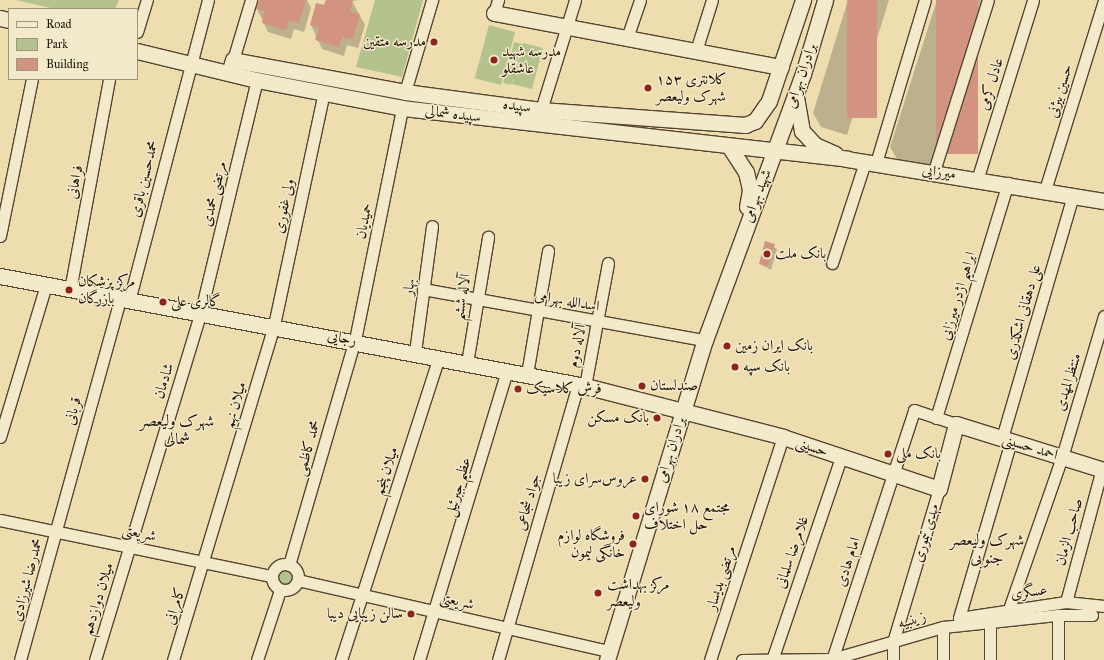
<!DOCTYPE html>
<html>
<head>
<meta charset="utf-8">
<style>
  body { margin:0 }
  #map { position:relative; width:1104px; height:660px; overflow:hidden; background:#edddaf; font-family:"IM FELL Great Primer",Amiri,serif }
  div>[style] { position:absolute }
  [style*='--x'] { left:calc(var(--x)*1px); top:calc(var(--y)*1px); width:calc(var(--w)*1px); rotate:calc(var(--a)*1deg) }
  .green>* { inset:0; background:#b4c28e; transform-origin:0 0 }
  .round { border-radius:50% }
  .shadow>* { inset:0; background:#0003 }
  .building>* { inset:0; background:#d29480; transform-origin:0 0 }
  .roads { filter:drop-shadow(1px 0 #564631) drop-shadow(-1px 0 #564631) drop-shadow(0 1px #564631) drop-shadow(0 -1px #564631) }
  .street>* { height:11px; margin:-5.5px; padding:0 5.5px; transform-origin:5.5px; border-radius:5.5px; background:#f3e9cb }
  .street>.ring { margin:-5.5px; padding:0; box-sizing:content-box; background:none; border:11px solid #f3e9cb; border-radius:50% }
  .secondary>* { height:15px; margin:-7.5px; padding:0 7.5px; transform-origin:7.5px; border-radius:7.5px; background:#f3e9cb }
  .dots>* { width:11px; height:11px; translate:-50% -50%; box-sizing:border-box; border:2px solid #f3e9cb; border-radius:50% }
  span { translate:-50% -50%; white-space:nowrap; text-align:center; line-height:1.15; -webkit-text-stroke:3px #f3e9cb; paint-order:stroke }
  .poi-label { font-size:15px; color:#241407 }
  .right { translate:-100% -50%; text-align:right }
  .left { translate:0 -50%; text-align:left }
  .street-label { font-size:15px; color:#241407 }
  .neighbourhood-label { font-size:16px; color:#241407 }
  .legend { position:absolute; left:8px; top:8px; width:130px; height:72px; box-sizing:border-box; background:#f3e9cb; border:1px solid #a0947d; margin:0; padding:5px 7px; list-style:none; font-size:12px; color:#241407 }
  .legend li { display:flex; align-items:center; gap:8px; height:20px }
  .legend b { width:20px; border:1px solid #a0947d }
</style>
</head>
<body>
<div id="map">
  <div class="green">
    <i style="clip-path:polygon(16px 0,119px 0,115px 9px,55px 9px)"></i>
    <i style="clip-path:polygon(375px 0,423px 0,402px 77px,356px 67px)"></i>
    <i style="left:489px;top:25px;width:27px;height:55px;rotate:15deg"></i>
    <i style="left:514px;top:42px;width:8px;height:18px;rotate:14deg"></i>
    <i style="clip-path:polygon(523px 43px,543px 48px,532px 89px,512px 84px,513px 78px,511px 85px,503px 83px,508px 63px,517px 66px)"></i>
    <i class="round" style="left:273px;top:565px;width:24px;height:24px"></i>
  </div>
  <div class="shadow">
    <i style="clip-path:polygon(260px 0,307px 0,311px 8px,304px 32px,294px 29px,291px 39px,268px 32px,257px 9px)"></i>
    <i style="clip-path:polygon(327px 0,360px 0,352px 1px,365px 25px,358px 48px,347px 45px,344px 56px,322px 49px,311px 25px)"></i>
    <i style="clip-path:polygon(848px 0,889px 0,847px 135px,821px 127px,813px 113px)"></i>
    <i style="clip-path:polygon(937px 0,990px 0,938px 166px,898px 161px,890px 147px)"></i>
    <i style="clip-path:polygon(766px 242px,777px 249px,771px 270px,760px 264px)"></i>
  </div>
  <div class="building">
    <i style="clip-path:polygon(259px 0,306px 0,299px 23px,289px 20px,286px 30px,262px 23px,265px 11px,256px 9px)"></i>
    <i style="clip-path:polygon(326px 0,353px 0,350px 11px,360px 14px,353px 39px,342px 37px,339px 47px,315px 40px,319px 28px,310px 25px,316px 3px,324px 5px)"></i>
    <i style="left:847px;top:0;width:30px;height:118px"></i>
    <i style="left:936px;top:0;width:42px;height:154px"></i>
    <i style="clip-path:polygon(765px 241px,775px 244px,768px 266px,759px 264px)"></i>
  </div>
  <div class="roads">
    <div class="street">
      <i style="--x:494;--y:13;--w:14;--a:-73"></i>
      <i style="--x:137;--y:32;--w:34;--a:-73"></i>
      <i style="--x:627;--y:38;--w:40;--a:-71.1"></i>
      <i style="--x:696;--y:51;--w:53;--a:-72.6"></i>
      <i style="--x:233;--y:60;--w:63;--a:-73.3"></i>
      <i style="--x:405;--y:92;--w:96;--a:-73.6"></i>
      <i style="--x:541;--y:110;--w:115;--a:-72.8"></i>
      <i style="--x:876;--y:163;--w:170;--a:-73.3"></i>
      <i style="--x:934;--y:171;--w:179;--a:-72.5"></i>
      <i style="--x:978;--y:177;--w:185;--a:-72.7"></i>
      <i style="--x:1045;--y:190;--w:199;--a:-72.7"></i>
      <i style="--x:0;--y:236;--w:160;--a:-78.5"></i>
      <i style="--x:832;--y:263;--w:106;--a:-71.9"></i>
      <i style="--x:423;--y:289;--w:287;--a:10.3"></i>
      <i style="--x:70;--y:290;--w:215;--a:-79.5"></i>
      <i style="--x:129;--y:301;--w:311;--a:-75.3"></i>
      <i style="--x:415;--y:352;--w:127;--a:-82.3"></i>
      <i style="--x:467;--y:363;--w:128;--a:-80.5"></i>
      <i style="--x:527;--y:374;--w:125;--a:-80.3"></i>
      <i style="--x:585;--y:386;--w:125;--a:-79.4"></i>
      <i style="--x:936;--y:418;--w:246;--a:-73"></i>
      <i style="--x:0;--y:437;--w:159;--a:-73.2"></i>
      <i style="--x:1002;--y:438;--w:253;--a:-73.7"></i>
      <i style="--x:1011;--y:441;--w:184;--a:106.4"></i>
      <i style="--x:959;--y:618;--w:108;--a:-8.5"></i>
      <i style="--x:1066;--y:602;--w:38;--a:6"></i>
      <i style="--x:0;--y:520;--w:277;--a:11.7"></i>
      <i class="ring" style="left:272px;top:564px;width:15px;height:15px"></i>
      <i style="--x:289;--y:565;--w:234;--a:-73.7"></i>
      <i style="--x:355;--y:340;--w:237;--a:-78.5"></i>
      <i style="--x:298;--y:580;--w:319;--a:12.9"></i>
      <i style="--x:1066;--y:602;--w:138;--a:-74.9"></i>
      <i style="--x:1009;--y:609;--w:161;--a:-70.8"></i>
      <i style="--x:1062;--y:457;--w:147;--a:-73.4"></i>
      <i style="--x:990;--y:622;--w:38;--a:90"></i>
      <i style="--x:943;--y:627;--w:33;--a:90"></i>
      <i style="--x:20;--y:660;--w:375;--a:-74.5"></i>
      <i style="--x:95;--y:660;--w:361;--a:-73.1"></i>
      <i style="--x:200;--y:315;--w:242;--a:-76.4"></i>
      <i style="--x:173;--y:660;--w:350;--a:-73.2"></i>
      <i style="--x:274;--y:325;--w:238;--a:-77.9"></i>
      <i style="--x:257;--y:660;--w:74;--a:-71.8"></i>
      <i style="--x:341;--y:660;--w:318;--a:-72.1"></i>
      <i style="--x:419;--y:660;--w:302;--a:-73.1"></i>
      <i style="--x:498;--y:660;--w:286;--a:-73.8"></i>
      <i style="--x:710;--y:660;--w:235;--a:-71.9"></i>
      <i style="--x:742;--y:660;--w:90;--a:-0.6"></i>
      <i style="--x:832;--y:659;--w:116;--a:-16.1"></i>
      <i style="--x:943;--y:627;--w:116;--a:-6"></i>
      <i style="--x:1058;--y:615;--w:34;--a:0"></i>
      <i style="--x:772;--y:660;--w:214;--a:-71.2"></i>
      <i style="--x:832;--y:660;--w:263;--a:-71.8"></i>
      <i style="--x:914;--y:410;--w:44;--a:18.4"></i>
      <i style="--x:893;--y:660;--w:18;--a:-90"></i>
      <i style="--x:893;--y:642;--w:160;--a:-73.3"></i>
      <i style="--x:1058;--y:660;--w:45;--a:-90"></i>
    </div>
    <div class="secondary">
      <i style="--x:494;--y:13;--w:292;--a:10.7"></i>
      <i style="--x:0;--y:18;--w:9;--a:13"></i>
      <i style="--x:137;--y:51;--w:123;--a:13.6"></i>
      <i style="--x:257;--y:80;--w:148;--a:10.9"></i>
      <i style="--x:402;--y:108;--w:448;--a:6.5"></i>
      <i style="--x:847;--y:159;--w:260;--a:9.3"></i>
      <i style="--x:229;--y:73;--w:14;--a:-73"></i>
      <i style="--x:233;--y:60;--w:175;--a:10.5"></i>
      <i style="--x:405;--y:92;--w:137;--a:7.5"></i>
      <i style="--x:541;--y:110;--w:205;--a:4.2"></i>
      <i style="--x:745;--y:125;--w:11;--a:-22"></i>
      <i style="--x:755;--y:121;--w:24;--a:-55"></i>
      <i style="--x:769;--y:101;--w:107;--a:-71.4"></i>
      <i style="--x:796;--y:97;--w:35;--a:80"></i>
      <i style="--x:802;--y:131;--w:19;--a:47"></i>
      <i style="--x:815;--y:145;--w:22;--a:24"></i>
      <i style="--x:729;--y:146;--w:31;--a:57"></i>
      <i style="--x:746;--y:172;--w:18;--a:77"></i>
      <i style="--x:750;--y:190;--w:17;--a:100"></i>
      <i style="--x:0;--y:276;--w:595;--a:10.65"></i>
      <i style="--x:585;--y:386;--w:204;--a:14.4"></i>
      <i style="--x:783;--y:437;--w:164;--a:18.4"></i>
      <i style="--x:939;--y:489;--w:67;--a:-75.3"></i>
      <i style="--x:956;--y:424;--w:155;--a:17.3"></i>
      <i style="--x:607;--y:660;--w:335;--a:-73"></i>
      <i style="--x:705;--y:340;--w:283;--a:-69.8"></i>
      <i style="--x:803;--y:74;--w:77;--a:-73.4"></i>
    </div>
  </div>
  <div class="dots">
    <i style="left:434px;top:42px;background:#8f2418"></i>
    <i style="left:494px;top:60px;background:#8f2418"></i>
    <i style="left:648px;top:88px;background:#8f2418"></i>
    <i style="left:767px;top:254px;background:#8f2418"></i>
    <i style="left:69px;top:290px;background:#8f2418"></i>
    <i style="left:163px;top:302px;background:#8f2418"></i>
    <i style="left:727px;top:346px;background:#8f2418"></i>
    <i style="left:735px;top:367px;background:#8f2418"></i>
    <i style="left:642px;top:386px;background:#8f2418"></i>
    <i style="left:518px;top:389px;background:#8f2418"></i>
    <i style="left:657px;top:418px;background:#8f2418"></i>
    <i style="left:888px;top:454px;background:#8f2418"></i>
    <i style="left:645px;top:479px;background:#8f2418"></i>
    <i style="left:636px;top:516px;background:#8f2418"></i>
    <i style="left:633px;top:544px;background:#8f2418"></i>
    <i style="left:598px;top:593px;background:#8f2418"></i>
    <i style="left:411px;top:614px;background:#8f2418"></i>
  </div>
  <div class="poi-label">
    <span class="right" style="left:426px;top:42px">مدرسه متقین</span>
    <span class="left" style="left:502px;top:60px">مدرسه شهید<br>عاشقلو</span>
    <span class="left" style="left:656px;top:88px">کلانتری ۱۵۳<br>شهرک ولیعصر</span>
    <span class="left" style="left:775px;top:254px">بانک ملت</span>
    <span class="left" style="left:78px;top:290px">مرکز پزشکان<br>بازرگان</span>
    <span class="left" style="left:171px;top:302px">گالری علی</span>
    <span class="left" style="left:735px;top:346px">بانک ایران زمین</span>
    <span class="left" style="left:743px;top:367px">بانک سپه</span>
    <span class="left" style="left:650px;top:386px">صندلستان</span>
    <span class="left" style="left:526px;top:389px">فرش کلاسیک</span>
    <span class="right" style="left:649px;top:418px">بانک مسکن</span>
    <span class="left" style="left:896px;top:454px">بانک ملی</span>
    <span class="right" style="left:637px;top:479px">عروس‌سرای زیبا</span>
    <span class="left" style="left:644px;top:516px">مجتمع ۱۸ شورای<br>حل اختلاف</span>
    <span class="right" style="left:625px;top:544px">فروشگاه لوازم<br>خانگی لیمون</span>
    <span class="left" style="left:607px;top:593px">مرکز بهداشت<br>ولیعصر</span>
    <span class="right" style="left:403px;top:614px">سالن زیبایی دیبا</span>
  </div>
  <div class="street-label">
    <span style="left:801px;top:76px;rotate:-71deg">برادران بهرامی</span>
    <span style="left:991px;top:84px;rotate:-73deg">عادل کرمی</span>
    <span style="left:1060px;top:91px;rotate:-73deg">حسین بیژنی</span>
    <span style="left:517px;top:106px;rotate:8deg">سپیده</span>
    <span style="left:453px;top:114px;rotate:7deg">سپیده شمالی</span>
    <span style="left:939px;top:172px;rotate:8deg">میرزایی</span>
    <span style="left:144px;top:179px;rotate:-76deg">محمدحسین باقری</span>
    <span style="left:75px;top:182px;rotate:-79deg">فراهانی</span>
    <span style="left:214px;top:194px;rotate:-76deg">مرتضی محمدی</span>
    <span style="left:757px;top:196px;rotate:-69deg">شهید بهرامی</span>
    <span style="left:284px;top:206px;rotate:-78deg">ولی غفوری</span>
    <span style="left:364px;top:221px;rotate:-79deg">حمیدیان</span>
    <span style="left:409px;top:287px;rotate:-82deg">بهار</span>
    <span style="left:958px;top:296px;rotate:-73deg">ابراهیم اژدر میرزایی</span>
    <span style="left:462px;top:297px;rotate:-81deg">آلاله ششم</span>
    <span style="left:567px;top:301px;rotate:10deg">اسدالله بهرامی</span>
    <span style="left:1023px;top:312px;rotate:-74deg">علی دهقانی اشکذری</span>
    <span style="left:342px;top:338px;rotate:11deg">رجایی</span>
    <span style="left:577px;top:346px;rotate:-79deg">آلاله دوم</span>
    <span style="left:164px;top:381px;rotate:-73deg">شادمان</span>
    <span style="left:1068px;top:382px;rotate:-73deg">منتظرالمهدی</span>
    <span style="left:235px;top:405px;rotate:-74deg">میلان نهم</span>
    <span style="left:73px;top:411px;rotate:-75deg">قربانی</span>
    <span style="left:812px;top:447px;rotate:19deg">حسینی</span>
    <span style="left:1030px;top:447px;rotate:17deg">احمد حسینی</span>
    <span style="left:308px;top:448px;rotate:-74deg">محمد کاظمی</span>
    <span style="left:671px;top:450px;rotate:-73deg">برادران بهرامی</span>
    <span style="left:386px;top:471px;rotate:-72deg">میلان پنجم</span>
    <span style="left:458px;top:487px;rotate:-74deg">عظیم جبرئیل</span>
    <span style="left:528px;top:502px;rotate:-74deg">جواد شجاعی</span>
    <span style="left:1069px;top:532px;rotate:-75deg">صاحب الزمان</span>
    <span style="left:139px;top:533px;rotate:12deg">شریعتی</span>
    <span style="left:926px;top:533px;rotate:-73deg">مهدی تیموری</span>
    <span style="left:792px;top:552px;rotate:-71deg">غلامرضا سلمانی</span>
    <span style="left:848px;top:562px;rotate:-72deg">امام هادی</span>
    <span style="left:721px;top:578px;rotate:-72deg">مرتضی بدیسار</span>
    <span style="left:27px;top:580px;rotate:-75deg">محمدرضا شیرزادی</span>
    <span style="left:1029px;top:592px;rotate:-7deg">عسگری</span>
    <span style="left:98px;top:599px;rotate:-73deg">میلان دوازدهم</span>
    <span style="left:457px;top:601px;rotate:13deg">شریعتی</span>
    <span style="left:175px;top:606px;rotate:-72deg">کامرانی</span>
    <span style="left:912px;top:620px;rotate:-17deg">زینبیه</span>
  </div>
  <div class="neighbourhood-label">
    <span style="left:177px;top:430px">شهرک ولیعصر<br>شمالی</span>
    <span style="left:987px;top:549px">شهرک ولیعصر<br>جنوبی</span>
  </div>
  <ul class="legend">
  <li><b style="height:5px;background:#f3e9cb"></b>Road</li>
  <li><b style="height:11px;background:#b4c28e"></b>Park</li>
  <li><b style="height:11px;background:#d29480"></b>Building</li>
  </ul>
</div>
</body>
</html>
